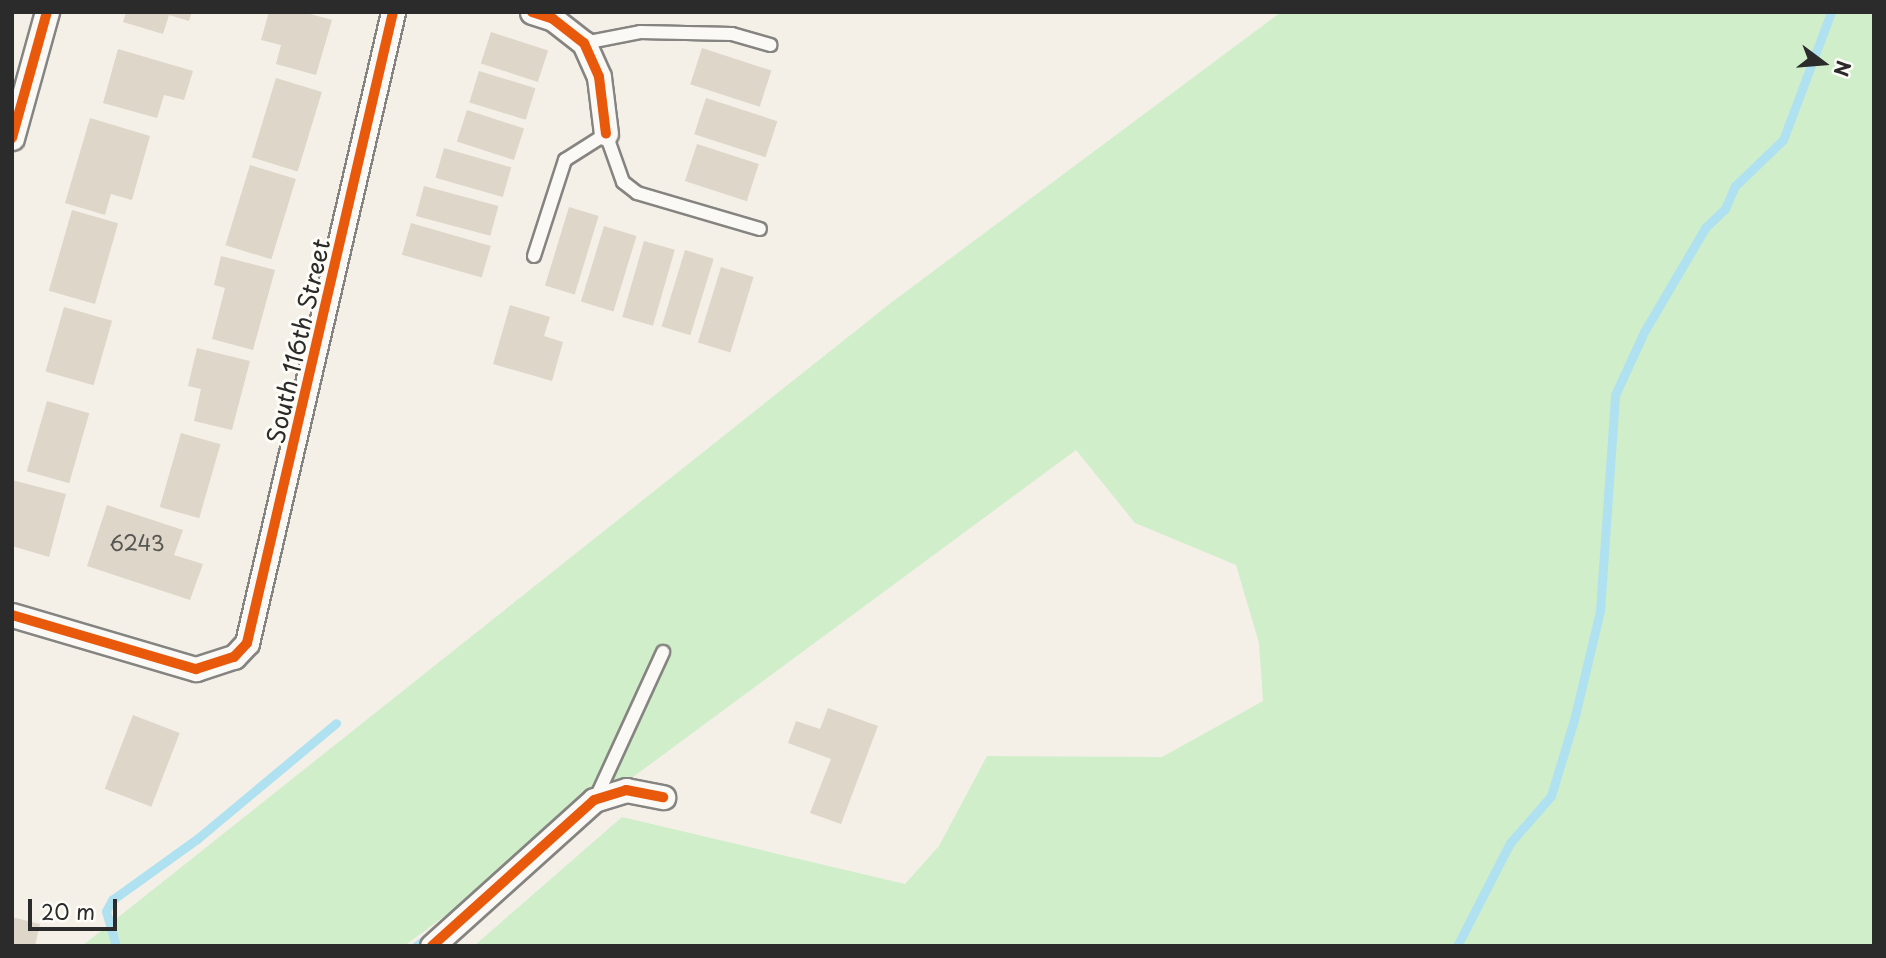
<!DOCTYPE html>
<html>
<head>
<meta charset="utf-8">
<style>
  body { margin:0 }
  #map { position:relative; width:1886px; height:958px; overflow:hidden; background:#f4f0e8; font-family:"Playpen Sans",sans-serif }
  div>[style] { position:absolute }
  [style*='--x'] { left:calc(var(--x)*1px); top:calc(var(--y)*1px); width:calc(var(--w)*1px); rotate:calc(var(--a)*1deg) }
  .green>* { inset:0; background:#d0eeca }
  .stream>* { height:9px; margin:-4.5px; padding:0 4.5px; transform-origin:4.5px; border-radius:4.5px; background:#b0e1f1 }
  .building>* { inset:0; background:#ddd6c9; transform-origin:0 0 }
  .roads { filter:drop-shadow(2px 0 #858480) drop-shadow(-2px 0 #858480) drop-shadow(0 2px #858480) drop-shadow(0 -2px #858480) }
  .service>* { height:12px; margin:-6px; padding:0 6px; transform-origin:6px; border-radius:6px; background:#faf9f6 }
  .minor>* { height:23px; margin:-11.5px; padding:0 11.5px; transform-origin:11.5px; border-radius:11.5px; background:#faf9f6 }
  .cycleway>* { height:10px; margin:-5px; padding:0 5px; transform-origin:5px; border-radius:5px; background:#e8590c }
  span { translate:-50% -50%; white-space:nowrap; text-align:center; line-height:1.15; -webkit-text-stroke:6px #fdfcf7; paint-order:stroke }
  .number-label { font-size:21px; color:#585652 }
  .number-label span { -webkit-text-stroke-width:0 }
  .street-label { font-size:24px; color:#2b2b2b }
  .frame { position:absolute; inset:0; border:14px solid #2b2b2b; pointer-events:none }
  .north { position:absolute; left:1788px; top:28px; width:70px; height:70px; -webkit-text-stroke:5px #fdfcf7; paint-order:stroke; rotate:106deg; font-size:19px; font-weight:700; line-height:28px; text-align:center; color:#2b2b2b }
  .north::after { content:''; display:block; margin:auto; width:24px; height:32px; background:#2b2b2b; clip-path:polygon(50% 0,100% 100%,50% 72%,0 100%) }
  .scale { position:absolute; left:28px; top:899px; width:89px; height:32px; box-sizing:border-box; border:4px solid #2b2b2b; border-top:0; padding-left:9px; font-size:21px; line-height:24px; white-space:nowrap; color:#2b2b2b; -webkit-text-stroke:5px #fdfcf7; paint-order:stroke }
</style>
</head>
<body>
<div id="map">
  <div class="green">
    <i style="clip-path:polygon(1281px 12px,1874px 12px,1874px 946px,474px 946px,622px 817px,905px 884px,939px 846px,987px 756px,1162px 757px,1263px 701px,1259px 643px,1236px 565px,1135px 523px,1076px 450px,404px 946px,82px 946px,892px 302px)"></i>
  </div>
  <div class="stream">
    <i style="--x:116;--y:946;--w:36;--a:-106"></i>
    <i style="--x:106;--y:911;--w:13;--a:-61"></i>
    <i style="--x:112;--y:900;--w:105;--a:-35.7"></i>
    <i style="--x:197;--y:839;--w:181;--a:-39.8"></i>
    <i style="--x:416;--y:946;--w:19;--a:-36"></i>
    <i style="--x:1457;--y:946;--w:116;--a:-62.8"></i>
    <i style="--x:1510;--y:843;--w:62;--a:-48.9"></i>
    <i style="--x:1551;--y:796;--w:79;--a:-73.2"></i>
    <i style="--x:1574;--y:720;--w:112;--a:-76.6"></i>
    <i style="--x:1600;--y:611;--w:217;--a:-86"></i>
    <i style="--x:1615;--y:395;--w:69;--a:-65.3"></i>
    <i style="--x:1644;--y:332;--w:121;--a:-59.6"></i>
    <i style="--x:1705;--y:228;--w:28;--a:-44"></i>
    <i style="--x:1725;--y:209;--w:25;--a:-67"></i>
    <i style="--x:1735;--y:186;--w:66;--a:-43.8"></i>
    <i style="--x:1783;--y:140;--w:137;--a:-69.4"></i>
  </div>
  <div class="building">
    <i style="clip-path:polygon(126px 12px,192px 12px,189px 21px,169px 15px,163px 34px,123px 22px)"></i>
    <i style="clip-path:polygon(269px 12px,303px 12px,332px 20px,316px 75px,276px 64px,281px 45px,261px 40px)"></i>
    <i style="left:491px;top:32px;width:60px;height:33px;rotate:18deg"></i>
    <i style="left:702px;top:48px;width:73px;height:38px;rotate:18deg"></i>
    <i style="clip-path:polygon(118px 49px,193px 71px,184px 100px,164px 95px,157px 118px,103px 103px)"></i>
    <i style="left:479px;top:71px;width:59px;height:33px;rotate:17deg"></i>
    <i style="left:276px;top:78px;width:48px;height:83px;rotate:17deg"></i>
    <i style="left:706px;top:98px;width:75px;height:38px;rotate:18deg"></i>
    <i style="left:467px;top:110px;width:60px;height:33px;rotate:18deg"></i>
    <i style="clip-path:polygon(90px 118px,150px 136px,132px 200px,111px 194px,105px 215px,65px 203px)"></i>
    <i style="left:697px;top:144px;width:65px;height:39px;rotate:18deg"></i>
    <i style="left:444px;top:148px;width:70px;height:31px;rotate:16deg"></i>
    <i style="left:250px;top:165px;width:48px;height:84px;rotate:17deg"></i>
    <i style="left:424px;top:186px;width:77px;height:31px;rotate:15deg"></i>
    <i style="left:569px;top:207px;width:31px;height:82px;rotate:17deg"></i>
    <i style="left:72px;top:210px;width:48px;height:84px;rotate:16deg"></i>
    <i style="left:411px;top:223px;width:83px;height:33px;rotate:16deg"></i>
    <i style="left:604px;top:226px;width:34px;height:79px;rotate:17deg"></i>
    <i style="left:644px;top:241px;width:32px;height:79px;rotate:16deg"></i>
    <i style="left:685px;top:250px;width:30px;height:80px;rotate:17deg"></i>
    <i style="clip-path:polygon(221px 256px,275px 270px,253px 350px,212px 339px,225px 288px,214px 285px)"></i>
    <i style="left:721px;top:267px;width:34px;height:79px;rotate:17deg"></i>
    <i style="clip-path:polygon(510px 305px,550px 317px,544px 336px,563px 342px,552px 381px,493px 364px)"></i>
    <i style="left:64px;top:307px;width:50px;height:67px;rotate:16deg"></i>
    <i style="clip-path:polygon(197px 348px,250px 361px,232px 430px,194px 421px,201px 389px,188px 386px)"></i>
    <i style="left:47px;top:401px;width:44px;height:73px;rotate:16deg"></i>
    <i style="left:181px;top:433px;width:41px;height:77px;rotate:16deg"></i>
    <i style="clip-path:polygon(12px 480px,66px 494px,49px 557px,12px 546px)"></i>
    <i style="clip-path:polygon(107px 505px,183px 530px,174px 555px,203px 564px,190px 600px,87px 566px)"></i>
    <i style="clip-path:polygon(828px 708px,878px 726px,841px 824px,810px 813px,831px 759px,788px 743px,796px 721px,820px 729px)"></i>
    <i style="left:133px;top:715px;width:50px;height:79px;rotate:21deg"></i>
    <i style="clip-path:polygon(12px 917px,40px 924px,35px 946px,12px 946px)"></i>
  </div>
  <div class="roads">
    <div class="service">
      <i style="--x:584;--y:43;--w:57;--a:-11.1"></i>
      <i style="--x:640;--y:32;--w:92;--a:1.2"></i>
      <i style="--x:732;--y:34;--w:40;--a:16"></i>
      <i style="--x:534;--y:256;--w:101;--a:-72.1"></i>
      <i style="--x:565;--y:160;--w:49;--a:-32.4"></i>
      <i style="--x:606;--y:134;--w:51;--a:70.5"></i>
      <i style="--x:623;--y:182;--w:18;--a:38"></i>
      <i style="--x:637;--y:193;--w:128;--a:16.3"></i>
      <i style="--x:595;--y:800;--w:163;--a:-65.3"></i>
    </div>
    <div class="minor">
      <i style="--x:532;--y:12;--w:22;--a:18"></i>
      <i style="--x:553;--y:19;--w:39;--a:38"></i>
      <i style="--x:584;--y:43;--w:37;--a:66"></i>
      <i style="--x:599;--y:77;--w:57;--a:83"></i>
      <i style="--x:12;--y:138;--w:131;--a:-74.5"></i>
      <i style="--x:12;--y:615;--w:192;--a:16.4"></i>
      <i style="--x:196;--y:669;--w:40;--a:-18"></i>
      <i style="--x:234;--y:657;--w:19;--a:-47"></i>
      <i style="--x:247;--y:643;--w:648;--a:-76.97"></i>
      <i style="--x:432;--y:946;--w:218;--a:-42"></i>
      <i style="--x:594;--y:800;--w:34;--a:-17"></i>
      <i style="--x:626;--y:790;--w:38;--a:11"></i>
    </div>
  </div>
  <div class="cycleway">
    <i style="--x:532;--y:12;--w:22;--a:18"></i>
    <i style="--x:553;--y:19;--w:39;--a:38"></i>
    <i style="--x:584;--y:43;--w:37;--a:66"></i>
    <i style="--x:599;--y:77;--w:57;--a:83"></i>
    <i style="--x:12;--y:138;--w:131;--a:-74.5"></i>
    <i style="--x:12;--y:615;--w:192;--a:16.4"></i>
    <i style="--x:196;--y:669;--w:40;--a:-18"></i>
    <i style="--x:234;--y:657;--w:19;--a:-47"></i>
    <i style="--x:247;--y:643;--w:648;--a:-76.97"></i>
    <i style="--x:432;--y:946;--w:218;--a:-42"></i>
    <i style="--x:594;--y:800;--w:34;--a:-17"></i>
    <i style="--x:626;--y:790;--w:38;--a:11"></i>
  </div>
  <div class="number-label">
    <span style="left:137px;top:542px">6243</span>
  </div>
  <div class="street-label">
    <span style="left:298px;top:341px;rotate:-77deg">South 116th Street</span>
  </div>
  <div class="frame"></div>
  <div class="north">N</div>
  <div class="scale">20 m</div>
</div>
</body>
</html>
